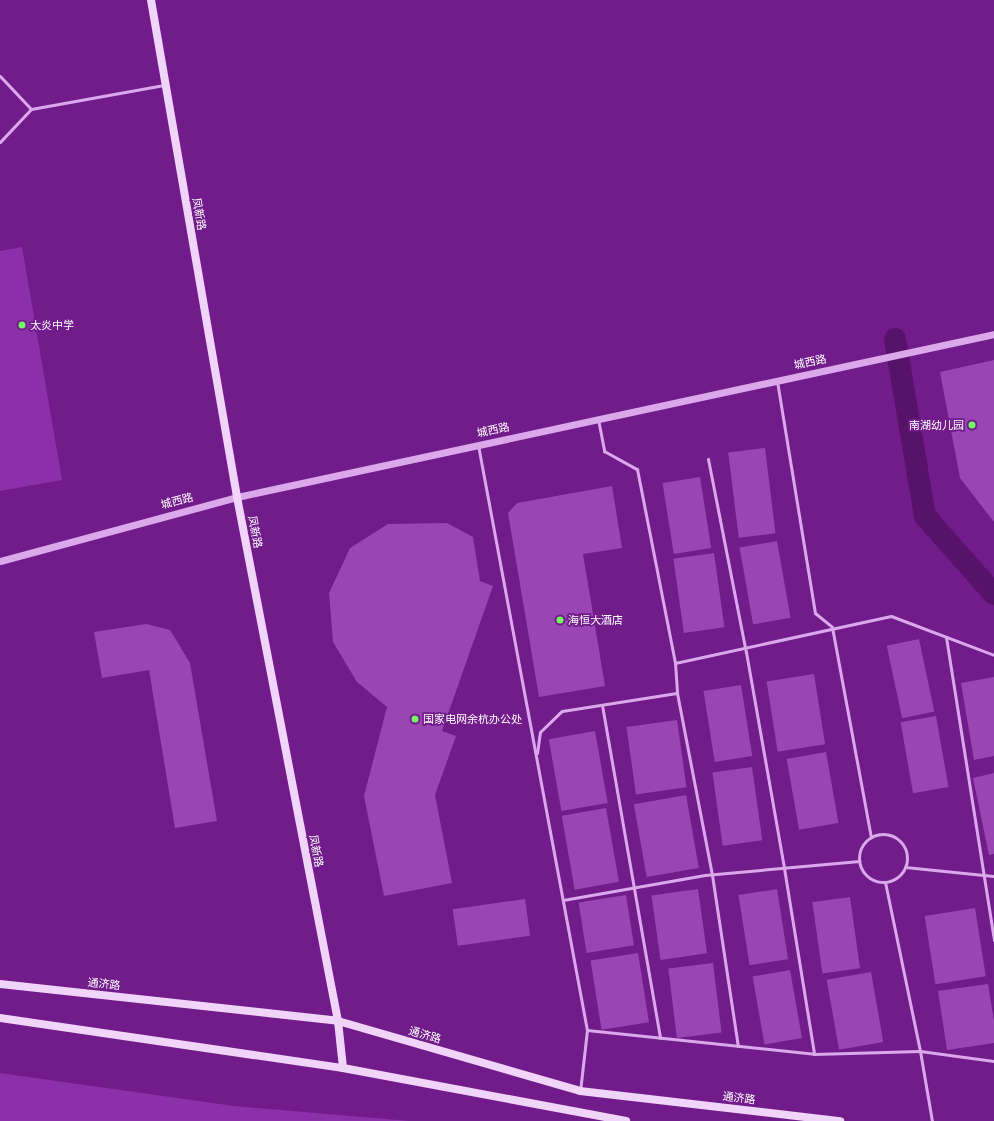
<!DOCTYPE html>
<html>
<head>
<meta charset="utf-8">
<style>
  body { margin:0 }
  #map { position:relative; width:994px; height:1121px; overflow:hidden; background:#721c8b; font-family:Arial,"Noto Sans SC",sans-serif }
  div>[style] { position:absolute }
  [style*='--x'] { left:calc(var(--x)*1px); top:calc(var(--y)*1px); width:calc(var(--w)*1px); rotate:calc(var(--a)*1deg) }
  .green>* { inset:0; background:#8b30a9 }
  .canal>* { height:22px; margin:-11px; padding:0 11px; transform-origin:11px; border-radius:11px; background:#571369 }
  .building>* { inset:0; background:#9945b3; transform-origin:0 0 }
  .service>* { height:3px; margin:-1.5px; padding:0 1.5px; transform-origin:1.5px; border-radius:1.5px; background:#dca8ec }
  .service>.ring { margin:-1.5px; padding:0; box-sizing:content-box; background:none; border:3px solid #dca8ec; border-radius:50% }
  .tertiary>* { height:7px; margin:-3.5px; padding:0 3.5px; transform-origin:3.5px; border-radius:3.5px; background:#dca8ec }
  .secondary>* { height:8px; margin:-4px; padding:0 4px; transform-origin:4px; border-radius:4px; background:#f1d4f9 }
  .dots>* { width:11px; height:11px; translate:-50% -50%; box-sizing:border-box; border:2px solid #721c8b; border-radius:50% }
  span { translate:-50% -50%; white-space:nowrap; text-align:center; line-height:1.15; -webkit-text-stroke:3.5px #721c8b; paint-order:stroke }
  .street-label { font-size:11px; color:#fff }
  .poi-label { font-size:11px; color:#fff }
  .left { translate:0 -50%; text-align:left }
  .right { translate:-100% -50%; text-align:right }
</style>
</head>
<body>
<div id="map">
  <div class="green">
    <i style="clip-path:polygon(22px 247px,62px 480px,0 491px,0 251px)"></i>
    <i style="clip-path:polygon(0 1073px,234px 1106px,410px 1121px,0 1121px)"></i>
  </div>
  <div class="canal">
    <i style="--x:895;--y:339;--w:180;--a:80.4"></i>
    <i style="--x:925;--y:516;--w:104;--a:48.5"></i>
  </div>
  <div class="building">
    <i style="clip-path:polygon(994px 360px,994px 522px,960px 478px,940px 372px)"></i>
    <i style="left:765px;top:448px;width:86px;height:37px;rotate:83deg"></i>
    <i style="left:700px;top:477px;width:72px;height:38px;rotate:81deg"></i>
    <i style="clip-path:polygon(612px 486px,622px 548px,583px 554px,605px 686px,539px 697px,508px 513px,517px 503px)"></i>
    <i style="clip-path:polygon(447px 523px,473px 537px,480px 581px,493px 586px,442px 731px,456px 736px,435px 795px,452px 883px,384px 896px,364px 796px,387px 707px,357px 682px,333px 642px,329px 593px,350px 548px,388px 524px)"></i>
    <i style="left:777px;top:541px;width:78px;height:38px;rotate:80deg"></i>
    <i style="left:714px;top:553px;width:75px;height:41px;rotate:82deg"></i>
    <i style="clip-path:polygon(146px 624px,170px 630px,190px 663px,217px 821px,175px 828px,149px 670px,102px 678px,94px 632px)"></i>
    <i style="left:919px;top:639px;width:74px;height:33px;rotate:78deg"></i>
    <i style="left:814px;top:674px;width:71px;height:48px;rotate:81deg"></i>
    <i style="clip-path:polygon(994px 677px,994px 756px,974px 760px,961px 683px)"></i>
    <i style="left:741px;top:685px;width:72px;height:38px;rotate:81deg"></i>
    <i style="left:936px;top:716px;width:72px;height:36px;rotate:80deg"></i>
    <i style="left:677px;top:720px;width:68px;height:51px;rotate:82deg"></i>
    <i style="left:595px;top:731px;width:73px;height:47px;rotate:80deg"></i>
    <i style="left:826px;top:752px;width:72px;height:40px;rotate:80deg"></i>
    <i style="left:752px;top:767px;width:74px;height:40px;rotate:82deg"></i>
    <i style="clip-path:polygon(994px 773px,994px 854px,989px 855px,973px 778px)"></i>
    <i style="left:686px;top:795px;width:74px;height:53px;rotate:80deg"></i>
    <i style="left:606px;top:808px;width:75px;height:45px;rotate:80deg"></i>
    <i style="left:698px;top:889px;width:65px;height:47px;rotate:82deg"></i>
    <i style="left:777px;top:889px;width:71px;height:39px;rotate:81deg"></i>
    <i style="left:626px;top:895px;width:51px;height:48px;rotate:81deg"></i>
    <i style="left:850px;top:897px;width:72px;height:38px;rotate:82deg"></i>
    <i style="left:525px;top:899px;width:37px;height:73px;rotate:82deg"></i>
    <i style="left:975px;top:908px;width:69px;height:51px;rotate:81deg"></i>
    <i style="left:638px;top:953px;width:70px;height:48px;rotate:81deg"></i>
    <i style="left:713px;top:963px;width:70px;height:45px;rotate:83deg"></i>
    <i style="left:790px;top:970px;width:69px;height:38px;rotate:80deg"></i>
    <i style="left:871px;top:972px;width:71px;height:45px;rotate:80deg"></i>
    <i style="clip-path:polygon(988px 984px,994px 1021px,994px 1043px,947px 1050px,938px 991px)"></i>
  </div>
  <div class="service">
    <i style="--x:0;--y:76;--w:45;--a:46.8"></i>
    <i style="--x:31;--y:109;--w:135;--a:-10.2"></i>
    <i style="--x:0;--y:142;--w:45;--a:-46.8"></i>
    <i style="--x:777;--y:381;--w:235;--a:80.7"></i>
    <i style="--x:815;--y:613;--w:22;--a:39"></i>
    <i style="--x:832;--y:627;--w:214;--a:79.5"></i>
    <i style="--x:598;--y:419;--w:33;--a:79"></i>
    <i style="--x:604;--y:451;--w:38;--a:29"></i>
    <i style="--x:637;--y:469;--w:198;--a:78.9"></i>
    <i style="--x:675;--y:663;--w:30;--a:86"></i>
    <i style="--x:677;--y:693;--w:185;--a:79.1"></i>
    <i style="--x:712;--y:875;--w:173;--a:81.4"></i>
    <i style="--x:478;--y:445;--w:595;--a:79.45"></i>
    <i style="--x:587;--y:1030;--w:61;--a:96.5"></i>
    <i style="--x:708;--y:459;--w:197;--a:78.9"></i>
    <i style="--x:746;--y:652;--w:219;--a:80"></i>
    <i style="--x:784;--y:868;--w:188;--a:80.8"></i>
    <i style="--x:946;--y:637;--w:307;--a:81"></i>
    <i style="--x:675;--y:663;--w:221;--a:-12.3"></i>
    <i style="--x:891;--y:616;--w:110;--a:20.7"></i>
    <i style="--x:602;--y:705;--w:338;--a:80.1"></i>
    <i style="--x:537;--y:753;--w:21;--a:-82"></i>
    <i style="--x:540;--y:732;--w:30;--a:-44"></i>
    <i style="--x:562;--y:711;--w:116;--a:-8.9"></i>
    <i class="ring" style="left:859px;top:834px;width:45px;height:45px"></i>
    <i style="--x:905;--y:867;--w:89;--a:5.8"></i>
    <i style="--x:885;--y:882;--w:173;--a:78.3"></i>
    <i style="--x:920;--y:1051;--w:71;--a:80.3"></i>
    <i style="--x:563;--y:900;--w:144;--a:-10"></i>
    <i style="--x:705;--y:875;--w:155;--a:-5.2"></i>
    <i style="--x:587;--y:1030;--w:228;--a:6"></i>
    <i style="--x:814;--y:1054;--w:106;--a:-1.6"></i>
    <i style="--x:920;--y:1051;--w:75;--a:7.7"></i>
  </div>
  <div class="tertiary">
    <i style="--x:0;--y:561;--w:245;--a:-15.1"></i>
    <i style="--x:237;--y:497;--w:774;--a:-12.15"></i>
  </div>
  <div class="secondary">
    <i style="--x:151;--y:0;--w:504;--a:80.18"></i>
    <i style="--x:237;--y:497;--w:534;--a:79.09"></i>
    <i style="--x:338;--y:1021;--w:47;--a:83.9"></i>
    <i style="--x:0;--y:984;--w:340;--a:6.2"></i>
    <i style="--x:338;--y:1021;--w:252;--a:16.1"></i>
    <i style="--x:580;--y:1091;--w:262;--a:6.6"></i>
    <i style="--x:0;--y:1018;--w:347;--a:8.3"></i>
    <i style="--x:343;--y:1068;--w:288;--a:10.6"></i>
  </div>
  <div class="dots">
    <i style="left:22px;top:325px;background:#72fc66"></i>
    <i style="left:972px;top:425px;background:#72fc66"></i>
    <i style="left:560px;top:620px;background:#72fc66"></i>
    <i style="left:415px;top:719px;background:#72fc66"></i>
  </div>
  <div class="street-label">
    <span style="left:199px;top:214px;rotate:80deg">凤新路</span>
    <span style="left:810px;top:362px;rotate:-12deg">城西路</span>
    <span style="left:493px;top:430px;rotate:-12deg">城西路</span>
    <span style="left:177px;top:501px;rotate:-15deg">城西路</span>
    <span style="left:255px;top:532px;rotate:79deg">凤新路</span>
    <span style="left:316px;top:851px;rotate:79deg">凤新路</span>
    <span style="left:104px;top:984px;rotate:6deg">通济路</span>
    <span style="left:425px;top:1035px;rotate:16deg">通济路</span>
    <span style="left:739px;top:1098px;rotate:7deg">通济路</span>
  </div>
  <div class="poi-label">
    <span class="left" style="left:30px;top:325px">太炎中学</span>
    <span class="right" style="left:964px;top:425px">南湖幼儿园</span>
    <span class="left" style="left:568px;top:620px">海恒大酒店</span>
    <span class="left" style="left:423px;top:719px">国家电网余杭办公处</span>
  </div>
</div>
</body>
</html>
